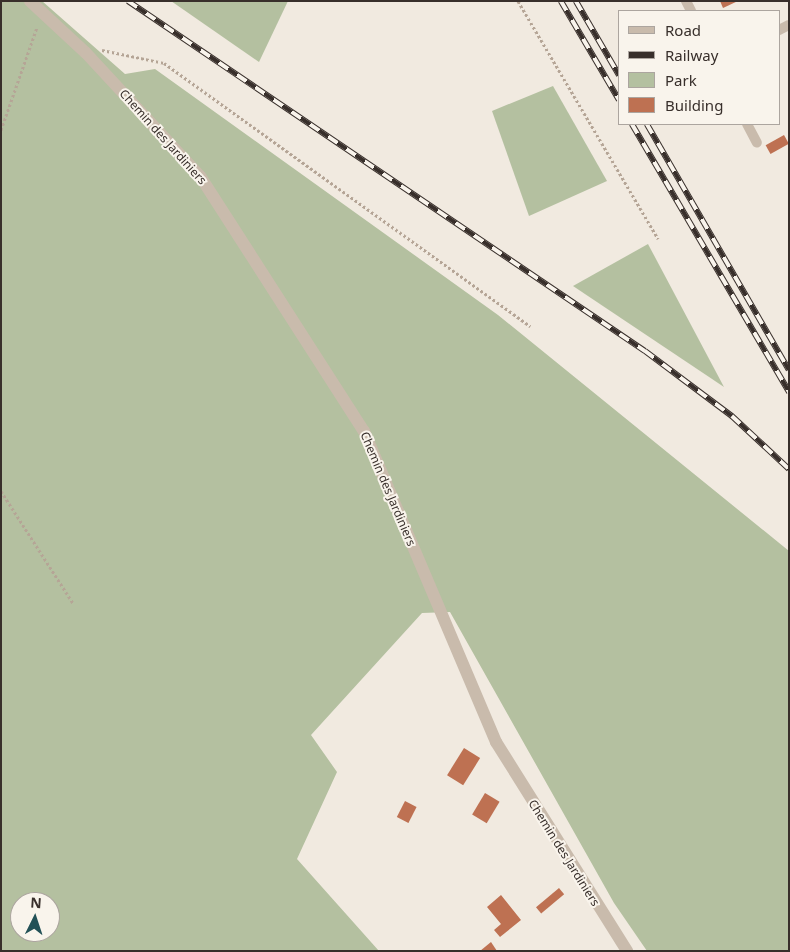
<!DOCTYPE html>
<html>
<head>
<meta charset="utf-8">
<style>
  body { margin:0 }
  #map { position:relative; width:790px; height:952px; overflow:hidden; background:#f1eae0; font-family:"Noto Sans",sans-serif }
  div>[style] { position:absolute }
  [style*='--x'] { left:calc(var(--x)*1px); top:calc(var(--y)*1px); width:calc(var(--w)*1px); rotate:calc(var(--a)*1deg) }
  .green>* { inset:0; background:#b4c0a0 }
  .building>* { inset:0; background:#be7152; transform-origin:0 0 }
  .path>* { height:3px; margin-top:-1.5px; transform-origin:0; background:repeating-linear-gradient(90deg,#b5a596 0 2.5px,transparent 0 5px) }
  .service>* { height:10px; margin:-5px; padding:0 5px; transform-origin:5px; border-radius:5px; background:#c9bbac }
  .minor>* { height:12px; margin:-6px; padding:0 6px; transform-origin:6px; border-radius:6px; background:#c9bbac }
  .rail>* { height:5.5px; margin-top:-2.75px; transform-origin:0; background:repeating-linear-gradient(90deg,#f9f4ec 0 11px,#382f2b 0 22px); box-sizing:border-box; border-block:1px solid #382f2b }
  span { translate:-50% -50%; white-space:nowrap; text-align:center; line-height:1.15; -webkit-text-stroke:4px #f9f4ec; paint-order:stroke }
  .street-label { font-size:12px; color:#382f2b }
  .frame { position:absolute; inset:0; border:2px solid #382f2b; pointer-events:none }
  .legend { position:absolute; left:618px; top:10px; width:162px; height:115px; box-sizing:border-box; background:#f9f4ec; border:1px solid #aca59f; margin:0; padding:6px 9px; list-style:none; font-size:15px; color:#382f2b }
  .legend li { display:flex; align-items:center; gap:10px; height:25px }
  .legend b { width:25px; border:1px solid #aca59f }
  .north { position:absolute; left:10px; top:892px; width:50px; height:50px; box-sizing:border-box; background:#f9f4ec; border:1px solid #aca59f; border-radius:50%; rotate:4deg; font-size:14px; font-weight:700; line-height:20px; text-align:center; color:#382f2b }
  .north::after { content:''; display:block; margin:auto; width:18px; height:22px; background:#235157; clip-path:polygon(50% 0,100% 100%,50% 72%,0 100%) }
</style>
</head>
<body>
<div id="map">
  <div class="green">
    <i style="clip-path:polygon(evenodd,1px 1px,42px 1px,125px 74px,155px 69px,498px 315px,789px 551px,789px 951px,647px 951px,614px 903px,450px 612px,422px 613px,311px 735px,337px 772px,297px 859px,379px 951px,1px 951px,1px 1px,20px 902px,50px 902px,50px 932px,20px 932px,20px 902px)"></i>
    <i style="clip-path:polygon(171px 1px,288px 1px,259px 62px)"></i>
    <i style="clip-path:polygon(553px 86px,607px 181px,529px 216px,492px 111px)"></i>
    <i style="clip-path:polygon(648px 244px,724px 387px,573px 286px)"></i>
  </div>
  <div class="building">
    <i style="clip-path:polygon(720px 1px,738px 1px,723px 8px)"></i>
    <i style="left:784px;top:135px;width:10px;height:21px;rotate:61deg"></i>
    <i style="left:464px;top:748px;width:19px;height:32px;rotate:32deg"></i>
    <i style="left:485px;top:793px;width:17px;height:25px;rotate:31deg"></i>
    <i style="left:405px;top:801px;width:13px;height:18px;rotate:27deg"></i>
    <i style="left:559px;top:888px;width:8px;height:30px;rotate:50deg"></i>
    <i style="clip-path:polygon(501px 895px,521px 920px,500px 937px,494px 930px,501px 924px,487px 907px)"></i>
    <i style="clip-path:polygon(491px 942px,497px 951px,480px 951px)"></i>
  </div>
  <div class="path">
    <i style="--x:518;--y:1;--w:276;--a:59.5"></i>
    <i style="--x:102;--y:50;--w:63;--a:11.8"></i>
    <i style="--x:164;--y:63;--w:451;--a:35.7"></i>
    <i style="--x:1;--y:130;--w:109;--a:-70.7"></i>
    <i style="--x:1;--y:491;--w:133;--a:57.3"></i>
  </div>
  <div class="service">
    <i style="--x:686;--y:1;--w:11;--a:63"></i>
    <i style="--x:779;--y:30;--w:11;--a:-27"></i>
    <i style="--x:747;--y:124;--w:21;--a:62"></i>
  </div>
  <div class="minor">
    <i style="--x:30;--y:1;--w:76;--a:42.9"></i>
    <i style="--x:86;--y:53;--w:168;--a:47.2"></i>
    <i style="--x:200;--y:176;--w:303;--a:57.3"></i>
    <i style="--x:364;--y:431;--w:338;--a:67"></i>
    <i style="--x:496;--y:742;--w:247;--a:57.9"></i>
  </div>
  <div class="rail">
    <i style="--x:128;--y:1;--w:624;--a:34.1"></i>
    <i style="--x:645;--y:351;--w:109;--a:36.8"></i>
    <i style="--x:732;--y:416;--w:78;--a:42.9"></i>
    <i style="--x:561;--y:1;--w:115;--a:59.6"></i>
    <i style="--x:576;--y:1;--w:86;--a:59.8"></i>
    <i style="--x:632;--y:124;--w:311;--a:59.6"></i>
    <i style="--x:647;--y:124;--w:284;--a:60"></i>
  </div>
  <div class="street-label">
    <span style="left:163px;top:137px;rotate:48deg">Chemin des Jardiniers</span>
    <span style="left:388px;top:489px;rotate:67deg">Chemin des Jardiniers</span>
    <span style="left:564px;top:853px;rotate:58deg">Chemin des Jardiniers</span>
  </div>
  <div class="frame"></div>
  <ul class="legend">
  <li><b style="height:6px;background:#c9bbac"></b>Road</li>
  <li><b style="height:6px;background:#382f2b"></b>Railway</li>
  <li><b style="height:14px;background:#b4c0a0"></b>Park</li>
  <li><b style="height:14px;background:#be7152"></b>Building</li>
  </ul>
  <div class="north">N</div>
</div>
</body>
</html>
